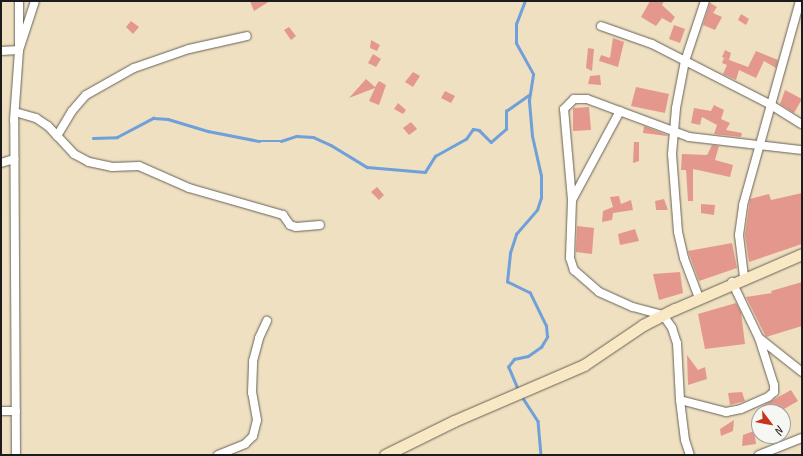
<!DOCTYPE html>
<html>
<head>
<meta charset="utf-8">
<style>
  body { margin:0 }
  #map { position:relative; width:803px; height:456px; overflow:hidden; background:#efe0c2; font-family:Caveat,sans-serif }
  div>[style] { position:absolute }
  .stream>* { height:2.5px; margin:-1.25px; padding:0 1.25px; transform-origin:1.25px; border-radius:1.25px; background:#6fa0d9 }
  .building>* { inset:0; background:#e4988d }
  .roads { filter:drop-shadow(0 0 1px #666156) drop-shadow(0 0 1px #666156) }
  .street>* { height:8px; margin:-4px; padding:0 4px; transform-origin:4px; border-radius:4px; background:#fff }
  .secondary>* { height:11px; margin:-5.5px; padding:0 5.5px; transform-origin:5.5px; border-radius:5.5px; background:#f8e8c3 }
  span { translate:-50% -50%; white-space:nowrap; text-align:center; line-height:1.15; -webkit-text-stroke:4px #f6f6f2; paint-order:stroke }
  .frame { position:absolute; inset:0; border:2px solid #1c1c1c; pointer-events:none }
  .north { position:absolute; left:751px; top:404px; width:40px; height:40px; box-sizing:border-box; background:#f6f6f2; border:1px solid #9f9f9c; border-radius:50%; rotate:122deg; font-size:11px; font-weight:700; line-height:16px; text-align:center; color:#1c1c1c }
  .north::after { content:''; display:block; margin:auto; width:14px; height:18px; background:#c8321e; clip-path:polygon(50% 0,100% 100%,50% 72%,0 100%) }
</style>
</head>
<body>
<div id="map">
  <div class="stream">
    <i style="left:93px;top:138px;width:24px;rotate:-2deg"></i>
    <i style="left:117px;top:137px;width:41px;rotate:-27.8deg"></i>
    <i style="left:153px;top:118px;width:15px;rotate:4deg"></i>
    <i style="left:168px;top:119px;width:42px;rotate:16.7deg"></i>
    <i style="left:208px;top:131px;width:52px;rotate:11.1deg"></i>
    <i style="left:259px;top:141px;width:22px"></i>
    <i style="left:281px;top:141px;width:16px;rotate:-18deg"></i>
    <i style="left:296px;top:136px;width:17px;rotate:3deg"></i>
    <i style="left:313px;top:137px;width:20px;rotate:24deg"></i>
    <i style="left:331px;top:145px;width:42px;rotate:31.4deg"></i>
    <i style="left:367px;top:167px;width:58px;rotate:4.9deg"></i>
    <i style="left:425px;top:172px;width:19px;rotate:-58deg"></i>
    <i style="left:435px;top:156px;width:35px;rotate:-29deg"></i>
    <i style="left:466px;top:139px;width:12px;rotate:-55deg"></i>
    <i style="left:473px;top:129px;width:6px;rotate:9deg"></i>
    <i style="left:479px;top:130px;width:17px;rotate:45deg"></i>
    <i style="left:491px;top:142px;width:20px;rotate:-41deg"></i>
    <i style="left:506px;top:129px;width:18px;rotate:-90deg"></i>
    <i style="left:506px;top:111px;width:29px;rotate:-35deg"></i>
    <i style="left:518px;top:390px;width:25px;rotate:-113deg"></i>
    <i style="left:508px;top:367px;width:10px;rotate:-53deg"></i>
    <i style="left:514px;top:359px;width:14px;rotate:-12deg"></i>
    <i style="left:528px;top:356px;width:16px;rotate:-35deg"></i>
    <i style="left:541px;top:347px;width:12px;rotate:-59deg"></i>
    <i style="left:547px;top:337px;width:11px;rotate:-95deg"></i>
    <i style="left:546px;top:326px;width:37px;rotate:-116deg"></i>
    <i style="left:530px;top:293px;width:25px;rotate:-154deg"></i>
    <i style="left:507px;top:282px;width:29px;rotate:-84deg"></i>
    <i style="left:510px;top:253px;width:20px;rotate:-72deg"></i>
    <i style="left:516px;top:234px;width:32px;rotate:-49deg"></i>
    <i style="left:537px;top:210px;width:13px;rotate:-72deg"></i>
    <i style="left:541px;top:198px;width:22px;rotate:-90deg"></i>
    <i style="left:541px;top:176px;width:41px;rotate:-102.7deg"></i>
    <i style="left:532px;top:136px;width:36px;rotate:-95deg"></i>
    <i style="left:529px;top:100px;width:26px;rotate:-81deg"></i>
    <i style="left:533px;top:74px;width:35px;rotate:-119deg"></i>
    <i style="left:516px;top:43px;width:19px;rotate:-90deg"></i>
    <i style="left:516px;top:24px;width:25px;rotate:-69deg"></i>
    <i style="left:521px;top:395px;width:31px;rotate:57deg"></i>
    <i style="left:538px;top:421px;width:34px;rotate:85deg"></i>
  </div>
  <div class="building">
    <i style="clip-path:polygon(250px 1px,270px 1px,254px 11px)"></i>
    <i style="clip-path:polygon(650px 1px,664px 1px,662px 5px,675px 17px,671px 23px,662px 18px,656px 26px,641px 17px)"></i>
    <i style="clip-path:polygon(710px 3px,717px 7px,713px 13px,722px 17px,715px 30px,703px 25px)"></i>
    <i style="clip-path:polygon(741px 14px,749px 19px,746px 25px,738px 20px)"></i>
    <i style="clip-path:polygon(131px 21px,139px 27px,133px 34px,126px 27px)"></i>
    <i style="clip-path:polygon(674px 25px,685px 29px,680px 43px,669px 39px)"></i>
    <i style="clip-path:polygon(289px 27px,296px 36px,291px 40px,284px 30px)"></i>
    <i style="clip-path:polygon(613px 38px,624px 42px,618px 67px,599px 61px,601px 55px,610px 58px)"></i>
    <i style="clip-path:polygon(371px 40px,380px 45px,377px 51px,370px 48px)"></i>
    <i style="clip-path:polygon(588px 48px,594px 49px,592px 71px,586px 68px)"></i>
    <i style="clip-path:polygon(725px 50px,731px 53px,729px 60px,722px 57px)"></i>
    <i style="clip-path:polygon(756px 51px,778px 60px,776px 68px,764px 61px,756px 78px,739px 70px,736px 80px,723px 74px,727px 65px,722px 63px,724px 58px,748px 67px)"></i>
    <i style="clip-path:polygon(373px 54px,381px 59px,376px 67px,368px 63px)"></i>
    <i style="clip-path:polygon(413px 72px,420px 76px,413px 87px,405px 82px)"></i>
    <i style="clip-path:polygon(600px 75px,601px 85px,588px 84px,590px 76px)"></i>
    <i style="clip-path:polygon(366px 79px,375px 87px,379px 81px,386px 85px,379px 105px,369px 101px,375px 88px,349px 98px)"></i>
    <i style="clip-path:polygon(636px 87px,669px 94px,665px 113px,631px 106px)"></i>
    <i style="clip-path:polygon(785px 90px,802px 99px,794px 113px,780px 104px)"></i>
    <i style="clip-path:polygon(445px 91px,455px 96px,451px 103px,441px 98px)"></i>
    <i style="clip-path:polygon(398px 103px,406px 110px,403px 114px,394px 109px)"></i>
    <i style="clip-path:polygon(714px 105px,724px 110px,721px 119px,730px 123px,726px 130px,742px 133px,741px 137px,714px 134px,717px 125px,702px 117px,700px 125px,691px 123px,694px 108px,711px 111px)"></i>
    <i style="clip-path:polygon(589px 107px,591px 130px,573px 131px,573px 108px)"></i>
    <i style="clip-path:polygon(411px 122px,417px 129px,409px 135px,403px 128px)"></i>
    <i style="clip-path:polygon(644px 126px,667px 135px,667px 136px,643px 133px)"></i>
    <i style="clip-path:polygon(634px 142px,639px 142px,639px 161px,633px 163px)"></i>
    <i style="clip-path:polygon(712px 145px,719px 146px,715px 160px,733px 165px,730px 177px,693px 169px,693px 201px,688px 201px,686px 170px,681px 170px,682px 154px,707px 155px)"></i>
    <i style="clip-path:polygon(377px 187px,384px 195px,379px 200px,371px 192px)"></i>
    <i style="clip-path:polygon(802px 193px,802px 244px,749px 262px,745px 235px,750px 199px,769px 194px,771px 200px)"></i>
    <i style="clip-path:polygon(619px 196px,621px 204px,631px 200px,633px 210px,613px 213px,612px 220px,602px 222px,603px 211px,613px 207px,610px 197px)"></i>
    <i style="clip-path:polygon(664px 199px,668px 210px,656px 210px,655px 201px)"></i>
    <i style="clip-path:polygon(701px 204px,715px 205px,714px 215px,701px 213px)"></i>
    <i style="clip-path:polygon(577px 226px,594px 228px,592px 254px,576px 252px)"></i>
    <i style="clip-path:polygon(635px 229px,639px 241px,620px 245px,618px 234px)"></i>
    <i style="clip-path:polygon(732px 243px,737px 268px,699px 281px,688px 251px)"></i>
    <i style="clip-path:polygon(680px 272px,683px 293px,659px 300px,653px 274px)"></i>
    <i style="clip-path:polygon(802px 282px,802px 326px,766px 337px,746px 297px,772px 293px,771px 291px)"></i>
    <i style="clip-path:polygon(736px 303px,741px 312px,745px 344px,705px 349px,698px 314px)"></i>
    <i style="clip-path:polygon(687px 355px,698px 370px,705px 367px,707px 379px,688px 385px)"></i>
    <i style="clip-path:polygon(791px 390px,798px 401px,784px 409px,765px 412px,762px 406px)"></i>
    <i style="clip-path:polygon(742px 392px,745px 401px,730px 405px,728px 393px)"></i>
    <i style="clip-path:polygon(734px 420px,733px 431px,721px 436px,720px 429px)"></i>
    <i style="clip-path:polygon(754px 431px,756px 444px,742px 446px,743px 435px)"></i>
  </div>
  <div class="roads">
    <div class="street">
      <i style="left:601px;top:26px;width:54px;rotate:19.4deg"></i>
      <i style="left:652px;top:44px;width:134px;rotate:27.1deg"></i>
      <i style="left:771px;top:105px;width:36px;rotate:32deg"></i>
      <i style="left:1px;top:51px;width:18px;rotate:-3deg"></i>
      <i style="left:19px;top:50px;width:49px;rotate:-90deg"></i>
      <i style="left:620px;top:111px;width:101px;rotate:118.3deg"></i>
      <i style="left:572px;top:200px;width:58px;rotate:92deg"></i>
      <i style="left:570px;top:258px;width:13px;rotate:72deg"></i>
      <i style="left:574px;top:270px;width:33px;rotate:41deg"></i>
      <i style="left:599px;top:292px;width:37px;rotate:24deg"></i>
      <i style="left:633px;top:307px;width:31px;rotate:15deg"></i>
      <i style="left:663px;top:315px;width:16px;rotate:55deg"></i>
      <i style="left:672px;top:328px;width:16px;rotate:72deg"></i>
      <i style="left:677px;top:343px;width:57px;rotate:87deg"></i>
      <i style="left:680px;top:400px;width:40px;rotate:82.9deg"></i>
      <i style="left:685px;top:440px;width:16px;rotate:72deg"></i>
      <i style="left:15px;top:112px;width:22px;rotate:16deg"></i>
      <i style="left:36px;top:118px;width:14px;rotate:34deg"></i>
      <i style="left:48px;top:126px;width:38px;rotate:47deg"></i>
      <i style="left:74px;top:154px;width:17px;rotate:28deg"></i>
      <i style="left:89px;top:162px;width:24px;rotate:12deg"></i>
      <i style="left:112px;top:167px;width:27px;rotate:-2deg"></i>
      <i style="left:139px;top:166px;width:55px;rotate:23.7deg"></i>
      <i style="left:189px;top:188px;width:98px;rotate:16deg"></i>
      <i style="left:283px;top:215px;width:12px;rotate:55deg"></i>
      <i style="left:290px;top:225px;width:6px;rotate:18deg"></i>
      <i style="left:296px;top:227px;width:24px;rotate:-5deg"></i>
      <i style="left:57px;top:136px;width:29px;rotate:-59deg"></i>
      <i style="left:72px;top:111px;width:21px;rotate:-49deg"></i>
      <i style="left:86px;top:95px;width:55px;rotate:-29.4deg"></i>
      <i style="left:134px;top:68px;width:58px;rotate:-19.1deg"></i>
      <i style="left:189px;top:49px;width:59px;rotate:-12.6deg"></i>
      <i style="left:1px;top:163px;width:14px;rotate:-17deg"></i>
      <i style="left:572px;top:200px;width:91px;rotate:-95deg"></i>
      <i style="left:564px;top:109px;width:14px;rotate:-45deg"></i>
      <i style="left:574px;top:99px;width:13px"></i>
      <i style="left:587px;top:99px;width:109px;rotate:20.4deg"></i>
      <i style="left:689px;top:137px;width:114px;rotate:6.6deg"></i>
      <i style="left:744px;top:277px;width:42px;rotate:-96.8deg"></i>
      <i style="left:739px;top:235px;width:30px;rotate:-82deg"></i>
      <i style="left:743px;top:205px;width:212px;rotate:-74.4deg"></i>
      <i style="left:732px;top:282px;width:62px;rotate:64.3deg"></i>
      <i style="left:759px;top:338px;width:55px;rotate:38.3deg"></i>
      <i style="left:699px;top:298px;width:43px;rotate:-110.6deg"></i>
      <i style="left:684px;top:258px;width:27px;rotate:-103deg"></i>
      <i style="left:678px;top:232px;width:78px;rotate:-94.4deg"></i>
      <i style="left:672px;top:154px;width:46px;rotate:-85deg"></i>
      <i style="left:676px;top:108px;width:48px;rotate:-79.2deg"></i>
      <i style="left:685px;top:61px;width:63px;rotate:-71.6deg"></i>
      <i style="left:680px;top:400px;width:48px;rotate:14.6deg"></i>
      <i style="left:726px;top:412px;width:15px;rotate:-11deg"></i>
      <i style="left:741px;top:409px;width:30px;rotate:-24deg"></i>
      <i style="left:768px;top:397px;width:8px;rotate:-40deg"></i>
      <i style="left:774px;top:392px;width:7px;rotate:-90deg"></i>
      <i style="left:774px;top:385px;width:49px;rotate:-107.7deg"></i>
      <i style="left:1px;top:411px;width:15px"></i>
      <i style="left:16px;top:455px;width:335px;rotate:-90.3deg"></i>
      <i style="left:14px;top:120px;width:70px;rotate:-85.9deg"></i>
      <i style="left:19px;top:50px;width:52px;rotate:-71.9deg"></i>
      <i style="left:218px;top:455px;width:29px;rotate:-22deg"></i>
      <i style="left:245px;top:444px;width:11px;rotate:-45deg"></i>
      <i style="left:253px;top:436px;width:16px;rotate:-76deg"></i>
      <i style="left:257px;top:420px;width:27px;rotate:-100deg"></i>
      <i style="left:252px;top:393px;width:32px;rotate:-88deg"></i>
      <i style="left:253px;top:361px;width:24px;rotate:-75deg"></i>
      <i style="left:259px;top:338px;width:19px;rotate:-65deg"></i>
      <i style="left:759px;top:455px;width:46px;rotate:-21.6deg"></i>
    </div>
    <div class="secondary">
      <i style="left:385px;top:455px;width:77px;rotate:-26.2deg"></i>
      <i style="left:454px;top:421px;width:142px;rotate:-23.3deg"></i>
      <i style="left:584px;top:365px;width:71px;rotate:-34.1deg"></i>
      <i style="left:643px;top:325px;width:36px;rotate:-27deg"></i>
      <i style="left:675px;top:309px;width:138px;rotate:-23.4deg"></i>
    </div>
  </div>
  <div class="frame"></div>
  <div class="north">N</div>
</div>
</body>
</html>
